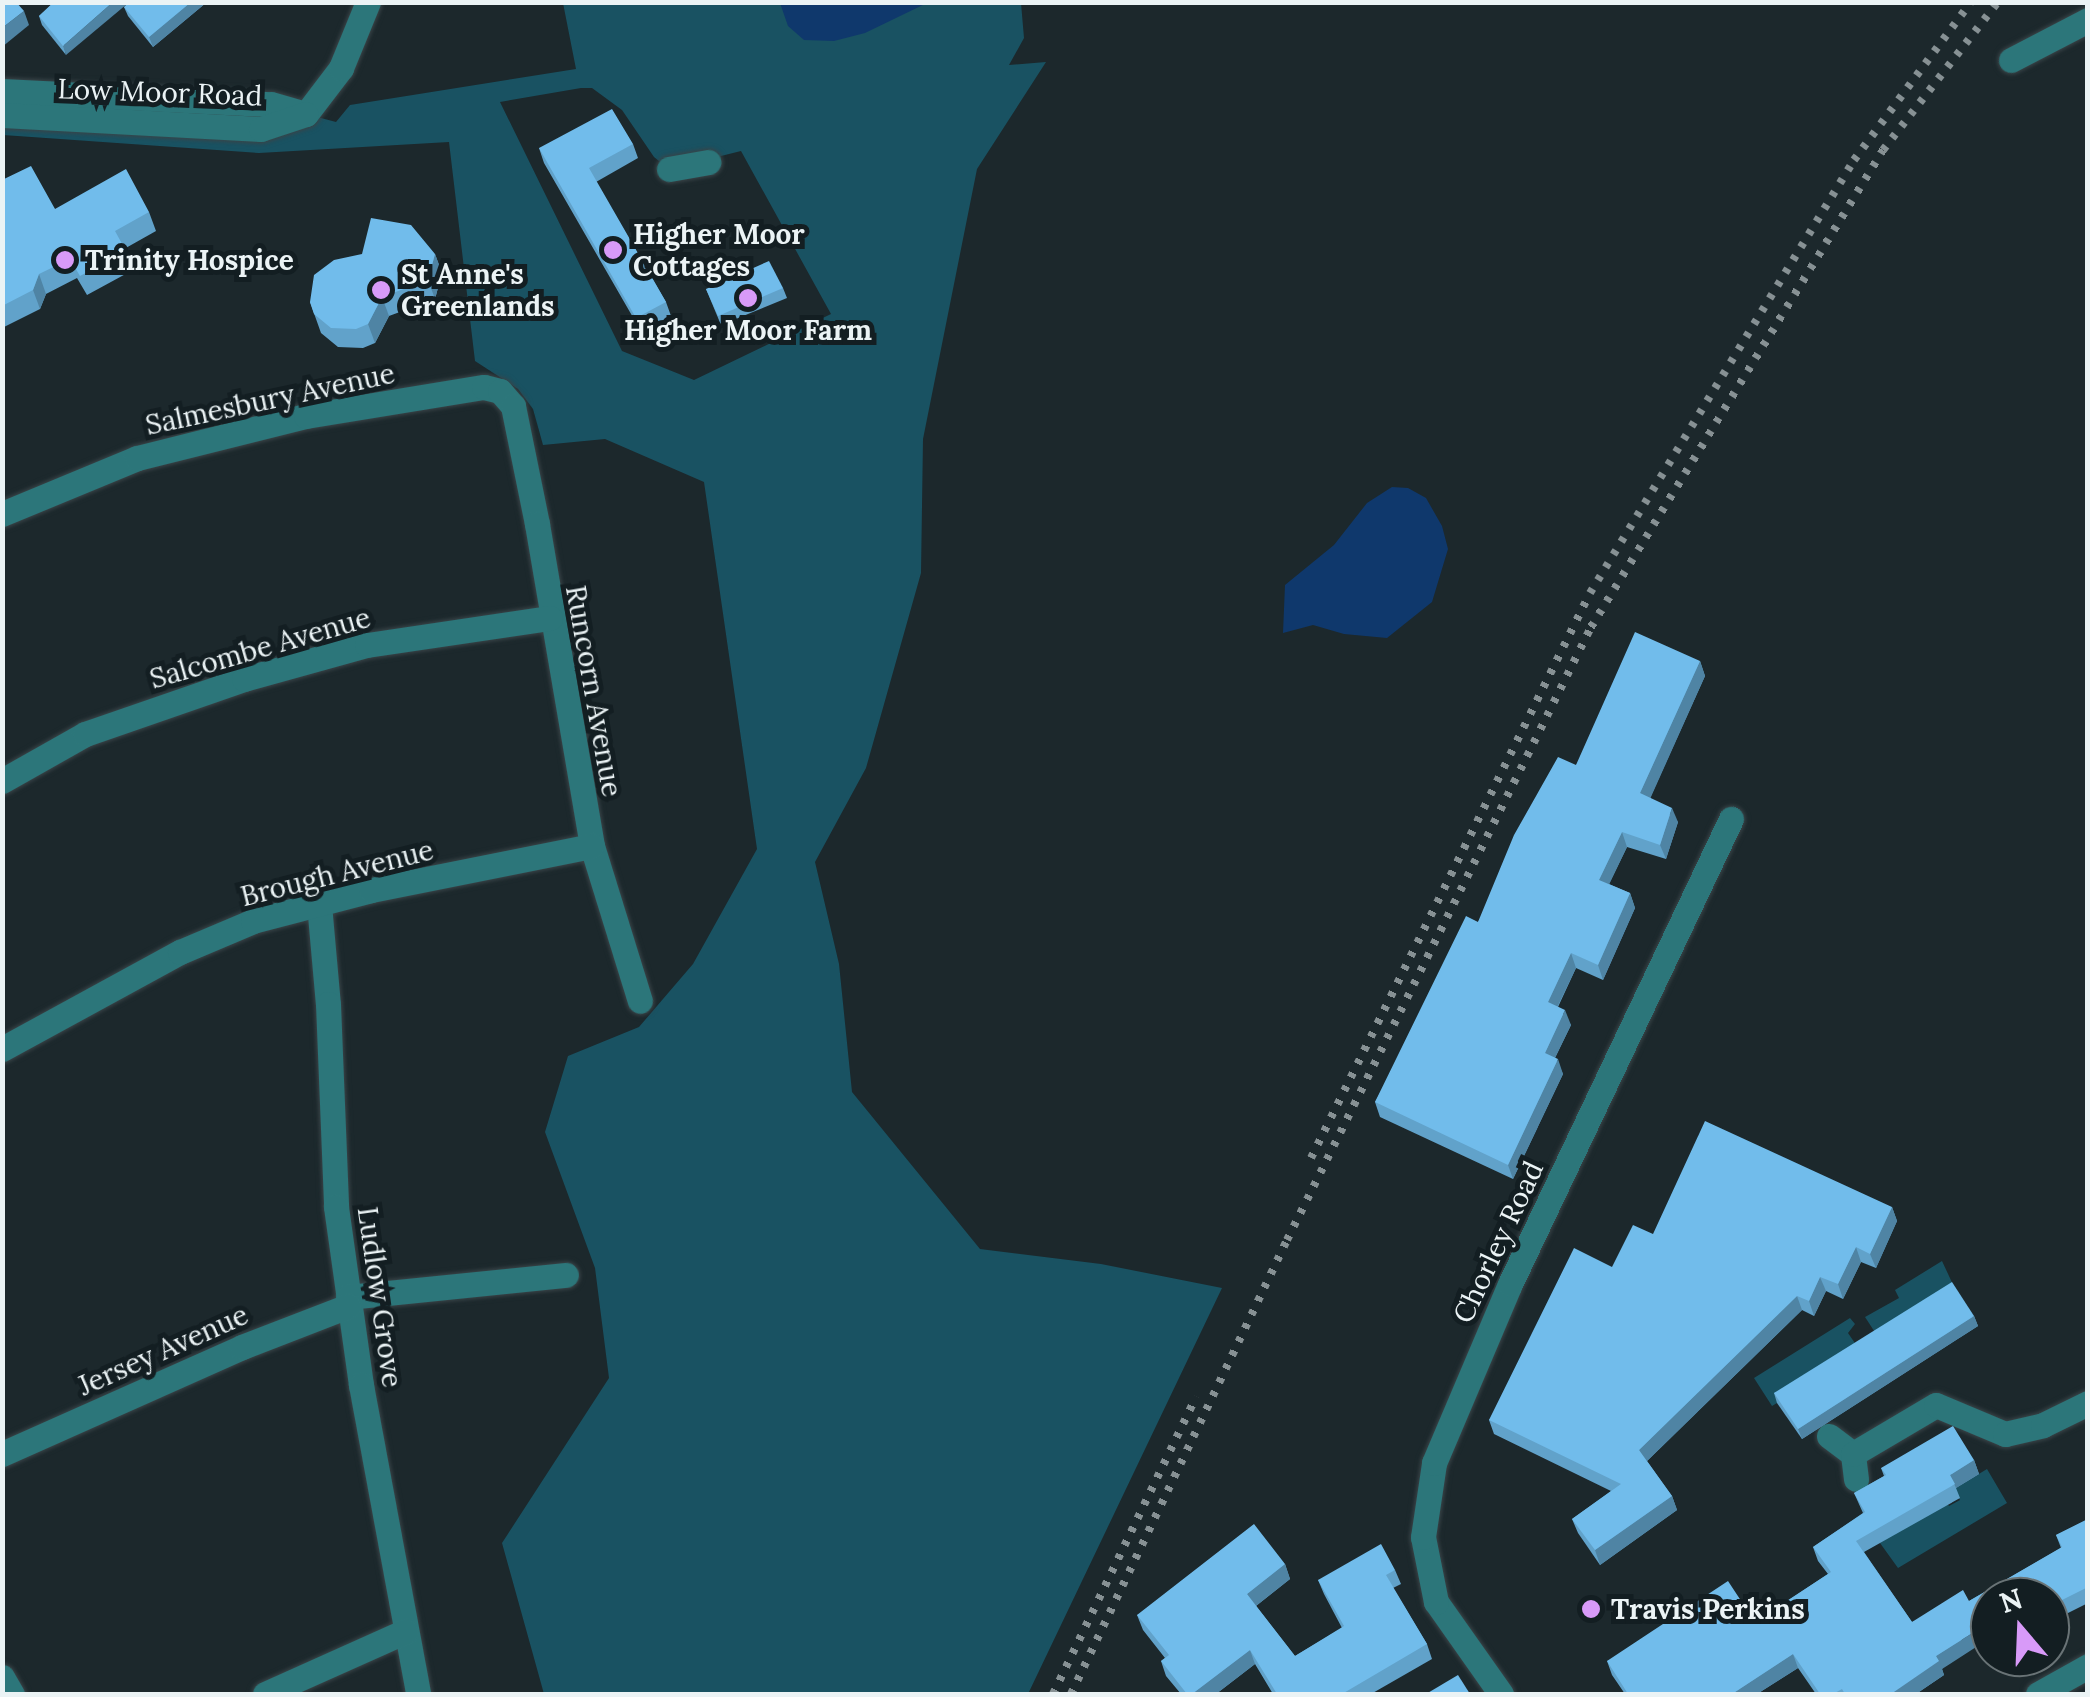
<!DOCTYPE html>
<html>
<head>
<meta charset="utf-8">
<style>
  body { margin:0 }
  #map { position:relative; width:2090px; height:1697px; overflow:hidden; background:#1c282c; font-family:Lora,serif }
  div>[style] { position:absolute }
  .green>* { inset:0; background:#195262 }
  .water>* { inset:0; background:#0f386c }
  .roads { filter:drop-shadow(0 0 2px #394448) drop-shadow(0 0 2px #394448) }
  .minor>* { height:25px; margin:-12.5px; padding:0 12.5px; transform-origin:12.5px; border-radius:12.5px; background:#2c767a }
  .rail>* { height:8px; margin-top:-4px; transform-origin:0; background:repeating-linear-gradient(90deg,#879194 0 5px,transparent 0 15px) }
  .wall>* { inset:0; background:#61a2ca }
  .shaded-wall>* { inset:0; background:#4f84a4 }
  .building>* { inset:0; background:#71bceb }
  .dots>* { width:28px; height:28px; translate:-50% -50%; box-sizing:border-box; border:5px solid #131e22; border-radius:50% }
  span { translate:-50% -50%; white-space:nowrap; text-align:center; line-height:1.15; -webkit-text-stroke:10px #131e22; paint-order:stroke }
  .street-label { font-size:28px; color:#ebf3f5 }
  .poi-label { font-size:28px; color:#ebf3f5; font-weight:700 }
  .left { translate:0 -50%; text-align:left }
  .frame { position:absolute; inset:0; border:5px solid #ebf3f5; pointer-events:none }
  .north { position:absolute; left:1970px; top:1577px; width:100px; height:100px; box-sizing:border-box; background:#131e22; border:2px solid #697376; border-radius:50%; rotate:341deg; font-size:28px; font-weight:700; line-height:40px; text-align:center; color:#ebf3f5 }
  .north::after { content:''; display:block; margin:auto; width:35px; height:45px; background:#d89af8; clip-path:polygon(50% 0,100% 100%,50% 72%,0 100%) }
</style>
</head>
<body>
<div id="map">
  <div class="green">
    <i style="clip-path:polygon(evenodd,563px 3px,1021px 3px,1024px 38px,1009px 65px,1046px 62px,977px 169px,923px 439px,921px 573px,866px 768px,815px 862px,839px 964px,852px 1092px,980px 1249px,1101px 1264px,1222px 1288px,1028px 1694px,544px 1694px,502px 1543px,609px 1378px,595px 1268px,545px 1132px,568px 1056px,639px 1027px,693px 964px,757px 849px,704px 482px,605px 439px,543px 445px,533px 409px,518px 389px,475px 361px,449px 142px,259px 153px,3px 135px,3px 115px,261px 129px,306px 114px,336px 122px,350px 105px,576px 69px,563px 3px,581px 88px,592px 88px,622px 110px,654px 157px,669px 169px,741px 151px,831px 314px,694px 380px,622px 351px,500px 102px,581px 88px)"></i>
    <i style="clip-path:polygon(1942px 1261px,1956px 1291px,1880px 1340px,1865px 1317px,1899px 1298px,1895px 1290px)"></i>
    <i style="clip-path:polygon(1850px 1318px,1855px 1324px,1848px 1333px,1861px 1352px,1772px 1406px,1754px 1378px)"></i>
    <i style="clip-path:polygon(1987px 1469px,2007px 1503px,1898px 1568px,1880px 1543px,1942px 1496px,1949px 1506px,1960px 1500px,1954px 1489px)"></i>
  </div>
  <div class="water">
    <i style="clip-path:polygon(780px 3px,780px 2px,927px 3px,865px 33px,834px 41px,804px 40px,788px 26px)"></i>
    <i style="clip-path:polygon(1392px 487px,1408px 488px,1426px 498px,1442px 526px,1448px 549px,1432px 602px,1387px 638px,1344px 634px,1313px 625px,1283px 633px,1285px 585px,1334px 545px,1367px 503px)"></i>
  </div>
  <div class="roads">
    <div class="minor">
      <i style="left:2011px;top:60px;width:87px;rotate:-27.5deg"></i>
      <i style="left:2px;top:91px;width:269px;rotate:2.8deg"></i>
      <i style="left:271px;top:104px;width:36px;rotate:16deg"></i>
      <i style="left:306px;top:114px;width:58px;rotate:-52.7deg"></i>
      <i style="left:341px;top:68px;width:71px;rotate:-67.8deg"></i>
      <i style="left:2px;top:115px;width:259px;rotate:3.1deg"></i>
      <i style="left:261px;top:129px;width:47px;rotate:-18.4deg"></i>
      <i style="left:669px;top:169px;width:40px;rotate:-10deg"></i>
      <i style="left:2px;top:514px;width:146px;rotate:-22.5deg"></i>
      <i style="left:137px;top:458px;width:174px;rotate:-14deg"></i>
      <i style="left:306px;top:416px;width:180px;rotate:-9.3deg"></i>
      <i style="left:484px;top:387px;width:16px;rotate:14deg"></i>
      <i style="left:500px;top:391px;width:20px;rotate:49deg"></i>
      <i style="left:513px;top:406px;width:120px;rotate:78.5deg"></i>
      <i style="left:537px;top:524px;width:327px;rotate:80.3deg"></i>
      <i style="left:592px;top:846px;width:162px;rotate:72.8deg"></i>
      <i style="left:2px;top:781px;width:95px;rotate:-29.5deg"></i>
      <i style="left:85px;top:734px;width:168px;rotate:-19.1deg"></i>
      <i style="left:244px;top:679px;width:128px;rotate:-15.5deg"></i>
      <i style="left:367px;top:645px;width:185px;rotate:-8.4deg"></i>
      <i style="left:319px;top:904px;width:100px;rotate:84.9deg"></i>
      <i style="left:328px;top:1004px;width:203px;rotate:87.7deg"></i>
      <i style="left:336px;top:1207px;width:180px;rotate:82deg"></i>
      <i style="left:361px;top:1385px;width:314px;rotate:79.5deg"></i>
      <i style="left:2px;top:1049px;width:203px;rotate:-28.6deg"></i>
      <i style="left:180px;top:952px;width:79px;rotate:-23deg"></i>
      <i style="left:253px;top:921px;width:122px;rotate:-14.7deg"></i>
      <i style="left:371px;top:890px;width:225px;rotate:-11.3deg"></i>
      <i style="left:348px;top:1297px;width:219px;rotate:-5.8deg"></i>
      <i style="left:1829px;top:1436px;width:30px;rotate:37deg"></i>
      <i style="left:2px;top:1454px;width:263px;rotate:-24deg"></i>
      <i style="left:242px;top:1347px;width:114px;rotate:-21.1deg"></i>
      <i style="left:1856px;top:1479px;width:25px;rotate:-97deg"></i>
      <i style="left:1853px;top:1454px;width:96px;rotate:-30.6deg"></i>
      <i style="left:1936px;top:1405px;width:75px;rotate:22.8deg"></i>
      <i style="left:2005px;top:1434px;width:39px;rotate:-13deg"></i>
      <i style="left:2043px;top:1425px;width:50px;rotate:-26.1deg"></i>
      <i style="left:2px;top:1677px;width:20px;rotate:60deg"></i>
      <i style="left:265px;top:1694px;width:154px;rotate:-24.1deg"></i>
      <i style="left:1501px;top:1694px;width:113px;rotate:-125.2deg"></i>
      <i style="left:1436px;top:1602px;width:66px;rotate:-101.3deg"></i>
      <i style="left:1423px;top:1537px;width:75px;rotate:-81.5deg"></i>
      <i style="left:1434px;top:1463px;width:194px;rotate:-67deg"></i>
      <i style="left:1510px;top:1284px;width:515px;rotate:-64.58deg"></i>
      <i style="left:2038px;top:1694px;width:57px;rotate:-29.2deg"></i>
    </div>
  </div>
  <div class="rail">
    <i style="left:1311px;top:1158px;width:630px;rotate:-63.72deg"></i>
    <i style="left:1590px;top:593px;width:507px;rotate:-58.63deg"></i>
    <i style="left:1854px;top:160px;width:197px;rotate:-53.5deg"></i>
    <i style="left:1053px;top:1694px;width:330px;rotate:-64.3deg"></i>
    <i style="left:1071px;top:1694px;width:503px;rotate:-64.56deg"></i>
    <i style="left:1287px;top:1240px;width:684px;rotate:-63.62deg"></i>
    <i style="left:1591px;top:627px;width:559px;rotate:-58.53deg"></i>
    <i style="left:1883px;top:150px;width:187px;rotate:-52.2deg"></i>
  </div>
  <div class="wall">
    <i style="clip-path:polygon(54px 2px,66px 55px,42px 25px,39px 16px)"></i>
    <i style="clip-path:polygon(207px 2px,153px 47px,128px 16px,124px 7px)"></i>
    <i style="clip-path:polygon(633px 144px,638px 158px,596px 182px,666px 302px,671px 316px,642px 333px,544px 163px,539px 148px)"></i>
    <i style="clip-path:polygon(2px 180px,55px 209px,149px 212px,156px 231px,124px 249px,133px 270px,87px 295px,77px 278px,46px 294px,40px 309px,2px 328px)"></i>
    <i style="clip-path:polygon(435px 254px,442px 273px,435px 299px,389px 316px,375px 343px,363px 348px,338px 347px,321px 333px,310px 302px)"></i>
    <i style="clip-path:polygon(783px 288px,787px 298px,721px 325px,706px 289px)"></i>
    <i style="clip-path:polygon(1700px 661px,1705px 676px,1650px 798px,1678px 822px,1666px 859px,1627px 847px,1609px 884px,1630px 893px,1635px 908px,1603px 980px,1576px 968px,1558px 1007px,1571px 1025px,1555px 1058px,1563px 1074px,1513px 1179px,1380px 1117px,1375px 1102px,1478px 922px,1576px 765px)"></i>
    <i style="clip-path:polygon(1892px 1207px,1897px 1221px,1876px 1268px,1861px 1262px,1843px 1299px,1826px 1291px,1814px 1316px,1802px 1310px,1647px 1461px,1672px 1496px,1677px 1510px,1600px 1565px,1578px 1533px,1572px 1519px,1611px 1491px,1494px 1434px,1489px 1420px,1612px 1267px)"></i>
    <i style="clip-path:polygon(1974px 1316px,1978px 1326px,1802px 1439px,1777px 1403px,1774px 1393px)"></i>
    <i style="clip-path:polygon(1974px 1460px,1979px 1474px,1956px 1488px,1960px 1498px,1864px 1552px,1912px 1622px,1969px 1601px,2061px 1548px,2056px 1535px,2088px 1519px,2088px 1603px,2058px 1618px,2060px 1624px,2050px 1629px,2050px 1597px,1990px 1597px,1942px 1669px,1944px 1675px,1916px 1694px,1816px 1694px,1798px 1668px,1757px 1694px,1625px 1694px,1612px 1675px,1607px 1661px,1755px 1622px,1828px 1574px,1818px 1561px,1813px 1547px,1863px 1513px,1854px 1493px,1884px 1476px,1881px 1468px)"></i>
    <i style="clip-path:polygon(1285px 1564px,1290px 1579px,1256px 1606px,1295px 1656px,1342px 1628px,1324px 1594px,1318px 1580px,1395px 1570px,1401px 1584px,1393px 1588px,1427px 1644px,1432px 1659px,1371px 1694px,1273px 1694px,1255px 1664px,1216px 1694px,1181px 1694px,1166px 1676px,1161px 1661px,1165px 1658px,1143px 1630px,1137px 1615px)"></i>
  </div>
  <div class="shaded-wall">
    <i style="clip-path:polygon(113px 2px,126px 2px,127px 4px,66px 55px,63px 46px)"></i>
    <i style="clip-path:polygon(191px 2px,207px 2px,153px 47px,149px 37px)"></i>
    <i style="clip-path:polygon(24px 11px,29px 25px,2px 47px,2px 28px)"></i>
    <i style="clip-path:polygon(435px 254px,442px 273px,435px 299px,428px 280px)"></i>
    <i style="clip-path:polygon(39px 274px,46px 294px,40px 309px,33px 290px)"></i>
    <i style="clip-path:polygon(382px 297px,389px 316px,375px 343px,368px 324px)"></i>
    <i style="clip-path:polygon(1700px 661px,1705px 676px,1646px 808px,1640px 793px)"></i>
    <i style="clip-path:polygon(1672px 808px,1678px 822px,1666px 859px,1660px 845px)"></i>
    <i style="clip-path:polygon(1622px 832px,1627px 847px,1604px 895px,1599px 880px)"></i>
    <i style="clip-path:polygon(1630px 893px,1635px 908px,1603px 980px,1598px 965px)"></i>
    <i style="clip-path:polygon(1571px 953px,1576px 968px,1553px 1016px,1548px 1002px)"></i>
    <i style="clip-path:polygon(1565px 1010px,1571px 1025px,1550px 1068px,1545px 1053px)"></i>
    <i style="clip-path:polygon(1558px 1059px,1563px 1074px,1513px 1179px,1508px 1165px)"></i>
    <i style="clip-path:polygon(1892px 1207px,1897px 1221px,1876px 1268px,1870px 1254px)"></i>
    <i style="clip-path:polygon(1856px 1247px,1861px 1262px,1843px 1299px,1838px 1284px)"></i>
    <i style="clip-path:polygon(1820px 1277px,1826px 1291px,1814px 1316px,1809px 1301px)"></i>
    <i style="clip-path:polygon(1797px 1296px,1802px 1310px,1644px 1464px,1639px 1450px)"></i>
    <i style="clip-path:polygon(1974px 1316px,1978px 1326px,1802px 1439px,1798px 1429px)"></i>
    <i style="clip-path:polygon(1974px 1460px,1979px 1474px,1956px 1488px,1950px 1475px)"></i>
    <i style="clip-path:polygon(1672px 1496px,1677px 1510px,1600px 1565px,1595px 1550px)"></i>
    <i style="clip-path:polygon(1285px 1564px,1290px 1579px,1252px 1609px,1247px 1594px)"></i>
    <i style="clip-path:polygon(1990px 1622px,1990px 1638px,1942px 1669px,1944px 1675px,1916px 1694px,1891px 1694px,1936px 1656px)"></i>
    <i style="clip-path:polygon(1250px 1650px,1255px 1664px,1216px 1694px,1192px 1694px)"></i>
    <i style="clip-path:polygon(1793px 1654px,1798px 1668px,1757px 1694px,1732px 1694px)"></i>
  </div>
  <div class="building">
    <i style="clip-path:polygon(2px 2px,16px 2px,24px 11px,2px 28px)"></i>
    <i style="clip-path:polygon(54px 2px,113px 2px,63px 46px,39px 16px)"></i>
    <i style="clip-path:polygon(129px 2px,191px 2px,149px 37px,124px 7px)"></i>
    <i style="clip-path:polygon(612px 109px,633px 144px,589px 168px,666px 302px,636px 318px,539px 148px)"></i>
    <i style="clip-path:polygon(31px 166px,55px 209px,126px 169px,149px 212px,115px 231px,126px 251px,80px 276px,70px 259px,39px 274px,33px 290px,2px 306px,2px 180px)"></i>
    <i style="clip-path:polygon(371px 218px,411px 225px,435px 254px,428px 280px,382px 297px,368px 324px,356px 329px,331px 328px,314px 314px,310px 302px,314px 275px,334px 260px,362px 254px)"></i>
    <i style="clip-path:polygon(769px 261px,783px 288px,718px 316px,706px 289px)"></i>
    <i style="clip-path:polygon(1635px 632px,1700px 661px,1640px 793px,1672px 808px,1660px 845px,1622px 832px,1599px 880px,1630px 893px,1598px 965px,1571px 953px,1548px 1002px,1565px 1010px,1545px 1053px,1558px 1059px,1508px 1165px,1375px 1102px,1466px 916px,1478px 922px,1514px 835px,1558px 757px,1576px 765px)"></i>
    <i style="clip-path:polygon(1705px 1121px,1892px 1207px,1870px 1254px,1856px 1247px,1838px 1284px,1820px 1277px,1809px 1301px,1797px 1296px,1639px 1450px,1672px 1496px,1595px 1550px,1572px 1519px,1621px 1484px,1489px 1420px,1574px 1248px,1612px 1267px,1633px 1225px,1653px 1234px)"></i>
    <i style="clip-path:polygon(1952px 1282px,1974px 1316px,1798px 1429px,1774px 1393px)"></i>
    <i style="clip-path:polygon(1953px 1426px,1974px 1460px,1950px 1475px,1955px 1484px,1856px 1541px,1912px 1622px,1963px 1590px,1969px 1601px,2062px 1547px,2056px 1535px,2088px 1519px,2088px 1587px,2052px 1605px,2055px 1610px,2050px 1613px,2050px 1597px,1990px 1597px,1990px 1622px,1936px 1656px,1939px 1661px,1891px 1694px,1845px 1694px,1842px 1689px,1833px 1694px,1820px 1694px,1793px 1654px,1732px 1694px,1628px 1694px,1607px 1661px,1728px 1581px,1755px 1622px,1831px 1572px,1813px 1547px,1865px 1512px,1854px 1493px,1886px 1475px,1881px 1468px)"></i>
    <i style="clip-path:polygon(1254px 1524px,1285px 1564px,1247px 1594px,1295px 1656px,1344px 1626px,1318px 1580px,1381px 1544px,1395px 1570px,1386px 1575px,1427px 1644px,1342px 1694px,1277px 1694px,1250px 1650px,1192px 1694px,1187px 1694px,1161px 1661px,1169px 1655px,1137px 1615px)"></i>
    <i style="clip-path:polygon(1458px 1675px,1470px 1694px,1426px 1694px)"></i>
  </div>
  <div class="dots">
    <i style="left:613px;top:250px;background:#d89af8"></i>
    <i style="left:65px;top:260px;background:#d89af8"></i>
    <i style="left:381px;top:290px;background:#d89af8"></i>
    <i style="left:748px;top:298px;background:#d89af8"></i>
    <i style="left:1591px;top:1609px;background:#d89af8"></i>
  </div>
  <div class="street-label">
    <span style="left:160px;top:92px;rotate:2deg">Low Moor Road</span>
    <span style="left:270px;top:399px;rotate:-12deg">Salmesbury Avenue</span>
    <span style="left:260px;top:648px;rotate:-16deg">Salcombe Avenue</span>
    <span style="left:594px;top:691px;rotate:80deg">Runcorn Avenue</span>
    <span style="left:337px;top:873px;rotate:-14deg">Brough Avenue</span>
    <span style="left:1498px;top:1242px;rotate:-65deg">Chorley Road</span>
    <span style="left:380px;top:1297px;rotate:82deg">Ludlow Grove</span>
    <span style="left:163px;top:1350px;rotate:-24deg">Jersey Avenue</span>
  </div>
  <div class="poi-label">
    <span class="left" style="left:633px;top:250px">Higher Moor<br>Cottages</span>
    <span class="left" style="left:85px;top:260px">Trinity Hospice</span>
    <span class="left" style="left:401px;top:290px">St Anne's<br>Greenlands</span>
    <span style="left:748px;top:330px">Higher Moor Farm</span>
    <span class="left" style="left:1611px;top:1609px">Travis Perkins</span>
  </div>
  <div class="frame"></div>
  <div class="north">N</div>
</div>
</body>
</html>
